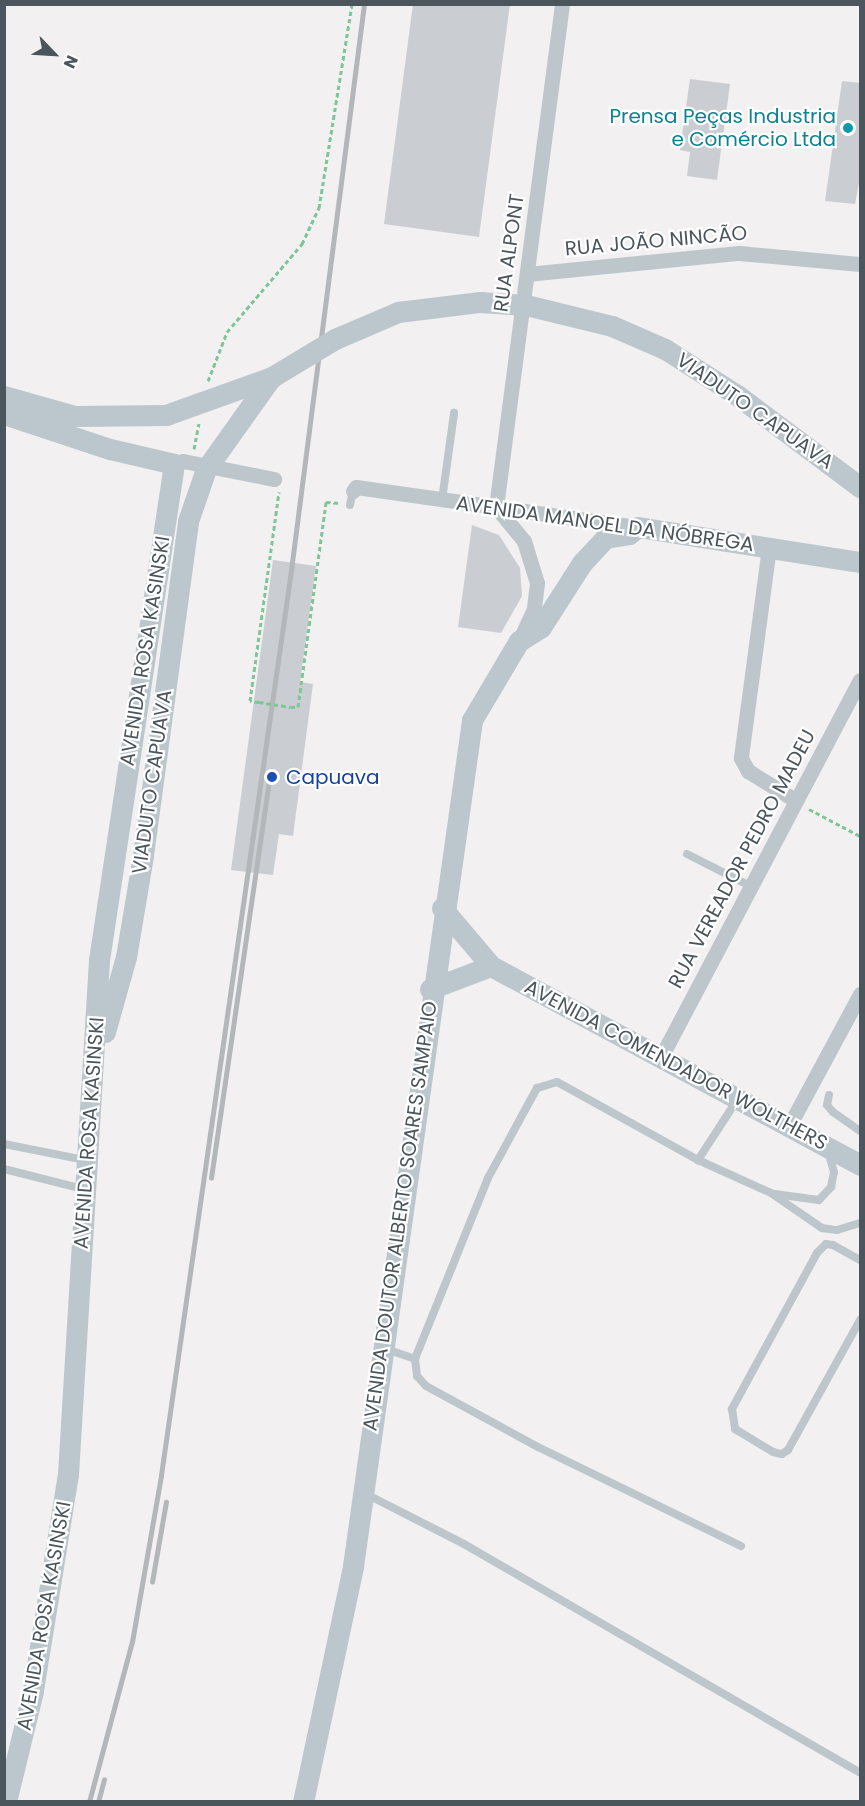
<!DOCTYPE html>
<html>
<head>
<meta charset="utf-8">
<style>
  body { margin:0 }
  #map { position:relative; width:865px; height:1806px; overflow:hidden; background:#f2f0f1; font-family:Poppins,sans-serif }
  div>[style] { position:absolute }
  .building>* { inset:0; background:#caced2 }
  .path>* { height:3px; margin-top:-1.5px; transform-origin:0; background:repeating-linear-gradient(90deg,#7ec696 0 4.5px,transparent 0 7.5px) }
  .lane>* { height:8px; margin:-4px; padding:0 4px; transform-origin:4px; border-radius:4px; background:#bdc7cb }
  .street>* { height:15px; margin:-7.5px; padding:0 7.5px; transform-origin:7.5px; border-radius:7.5px; background:#bdc7cb }
  .secondary>* { height:21px; margin:-10.5px; padding:0 10.5px; transform-origin:10.5px; border-radius:10.5px; background:#bbc7cd }
  .rail>* { height:4.5px; margin:-2.25px; padding:0 2.25px; transform-origin:2.25px; border-radius:2.25px; background:#b3b7ba }
  .path-bridge>* { height:3px; margin-top:-1.5px; transform-origin:0; background:repeating-linear-gradient(90deg,#7ec696 0 4.5px,transparent 0 7.5px) }
  .secondary-bridge>* { height:21px; margin:-10.5px; padding:0 10.5px; transform-origin:10.5px; border-radius:10.5px; background:#bbc7cd }
  .dots>* { width:16px; height:16px; translate:-50% -50%; box-sizing:border-box; border:3px solid #fff; border-radius:50% }
  span { translate:-50% -50%; white-space:nowrap; text-align:center; line-height:1.15; -webkit-text-stroke:4.5px #fff; paint-order:stroke }
  .culture-label { font-size:20px; color:#0d838f }
  .right { translate:-100% -50%; text-align:right }
  .street-label { font-size:20px; color:#4a565c }
  .transit-label { font-size:20px; color:#164399 }
  .left { translate:0 -50%; text-align:left }
  .frame { position:absolute; inset:0; border:6px solid #4a565c; pointer-events:none }
  .north { position:absolute; left:24px; top:24px; width:60px; height:60px; -webkit-text-stroke:4px #fff; paint-order:stroke; rotate:115deg; font-size:16px; font-weight:700; line-height:24px; text-align:center; color:#4a565c }
  .north::after { content:''; display:block; margin:auto; width:21px; height:27px; background:#4a565c; clip-path:polygon(50% 0,100% 100%,50% 72%,0 100%) }
</style>
</head>
<body>
<div id="map">
  <div class="building">
    <i style="clip-path:polygon(413px 4px,510px 4px,479px 237px,384px 224px)"></i>
    <i style="clip-path:polygon(690px 79px,730px 84px,717px 180px,687px 176px,690px 152px,680px 150px)"></i>
    <i style="clip-path:polygon(842px 81px,861px 83px,861px 172px,855px 204px,825px 201px)"></i>
    <i style="clip-path:polygon(472px 525px,499px 535px,520px 568px,522px 596px,501px 633px,458px 627px)"></i>
    <i style="clip-path:polygon(273px 560px,316px 566px,300px 682px,313px 684px,293px 836px,279px 834px,273px 875px,231px 870px)"></i>
  </div>
  <div class="path">
    <i style="left:208px;top:381px;width:53px;rotate:-68.8deg"></i>
    <i style="left:227px;top:332px;width:116px;rotate:-49.6deg"></i>
    <i style="left:302px;top:244px;width:40px;rotate:-65deg"></i>
    <i style="left:319px;top:208px;width:207px;rotate:-80.8deg"></i>
    <i style="left:194px;top:449px;width:26px;rotate:-79deg"></i>
    <i style="left:259px;top:702px;width:9px;rotate:-174deg"></i>
    <i style="left:250px;top:701px;width:211px;rotate:-82.1deg"></i>
    <i style="left:291px;top:707px;width:7px"></i>
    <i style="left:298px;top:707px;width:207px;rotate:-82.2deg"></i>
    <i style="left:326px;top:502px;width:14px;rotate:4deg"></i>
    <i style="left:809px;top:809px;width:58px;rotate:27.9deg"></i>
  </div>
  <div class="lane">
    <i style="left:442px;top:500px;width:88px;rotate:-82.1deg"></i>
    <i style="left:350px;top:505px;width:14px;rotate:-78deg"></i>
    <i style="left:687px;top:854px;width:71px;rotate:26.9deg"></i>
    <i style="left:829px;top:1095px;width:10px;rotate:101deg"></i>
    <i style="left:827px;top:1105px;width:9px;rotate:49deg"></i>
    <i style="left:833px;top:1112px;width:33px;rotate:35deg"></i>
    <i style="left:737px;top:1100px;width:72px;rotate:123deg"></i>
    <i style="left:698px;top:1160px;width:161px;rotate:-151deg"></i>
    <i style="left:557px;top:1082px;width:21px;rotate:163deg"></i>
    <i style="left:537px;top:1088px;width:102px;rotate:118.6deg"></i>
    <i style="left:488px;top:1178px;width:195px;rotate:112deg"></i>
    <i style="left:415px;top:1359px;width:17px;rotate:83deg"></i>
    <i style="left:417px;top:1376px;width:13px;rotate:48deg"></i>
    <i style="left:426px;top:1386px;width:128px;rotate:28.6deg"></i>
    <i style="left:538px;top:1447px;width:226px;rotate:26deg"></i>
    <i style="left:4px;top:1144px;width:83px;rotate:11.2deg"></i>
    <i style="left:698px;top:1160px;width:80px;rotate:24.3deg"></i>
    <i style="left:771px;top:1193px;width:62px;rotate:34.5deg"></i>
    <i style="left:822px;top:1228px;width:15px;rotate:8deg"></i>
    <i style="left:837px;top:1230px;width:24px;rotate:-17deg"></i>
    <i style="left:4px;top:1169px;width:81px;rotate:14.2deg"></i>
    <i style="left:775px;top:1194px;width:44px;rotate:7.8deg"></i>
    <i style="left:819px;top:1200px;width:18px;rotate:-47deg"></i>
    <i style="left:831px;top:1187px;width:15px;rotate:-79deg"></i>
    <i style="left:834px;top:1172px;width:19px;rotate:-106deg"></i>
    <i style="left:860px;top:1260px;width:31px;rotate:-151deg"></i>
    <i style="left:833px;top:1245px;width:7px;rotate:-172deg"></i>
    <i style="left:826px;top:1244px;width:13px;rotate:135deg"></i>
    <i style="left:817px;top:1253px;width:178px;rotate:118.6deg"></i>
    <i style="left:732px;top:1409px;width:20px;rotate:81deg"></i>
    <i style="left:735px;top:1429px;width:44px;rotate:31.2deg"></i>
    <i style="left:773px;top:1452px;width:9px;rotate:13deg"></i>
    <i style="left:782px;top:1454px;width:7px;rotate:-34deg"></i>
    <i style="left:788px;top:1450px;width:149px;rotate:-61deg"></i>
    <i style="left:386px;top:1349px;width:31px;rotate:19deg"></i>
    <i style="left:364px;top:1493px;width:112px;rotate:27deg"></i>
    <i style="left:464px;top:1544px;width:457px;rotate:30deg"></i>
  </div>
  <div class="street">
    <i style="left:527px;top:274px;width:213px;rotate:-5.7deg"></i>
    <i style="left:739px;top:253px;width:121px;rotate:5.2deg"></i>
    <i style="left:174px;top:464px;width:9px;rotate:-18deg"></i>
    <i style="left:183px;top:461px;width:93px;rotate:11.2deg"></i>
    <i style="left:353px;top:491px;width:5px;rotate:-53deg"></i>
    <i style="left:356px;top:487px;width:285px;rotate:8.1deg"></i>
    <i style="left:496px;top:507px;width:507px;rotate:-82.52deg"></i>
    <i style="left:496px;top:507px;width:44px;rotate:50.5deg"></i>
    <i style="left:524px;top:541px;width:44px;rotate:72.8deg"></i>
    <i style="left:537px;top:583px;width:26px;rotate:97deg"></i>
    <i style="left:534px;top:609px;width:35px;rotate:115deg"></i>
    <i style="left:769px;top:547px;width:213px;rotate:97.6deg"></i>
    <i style="left:741px;top:758px;width:15px;rotate:62deg"></i>
    <i style="left:748px;top:771px;width:55px;rotate:31.7deg"></i>
    <i style="left:661px;top:1057px;width:426px;rotate:-62.2deg"></i>
    <i style="left:789px;top:1126px;width:150px;rotate:-61.7deg"></i>
  </div>
  <div class="secondary">
    <i style="left:737px;top:395px;width:154px;rotate:36.8deg"></i>
    <i style="left:4px;top:414px;width:112px;rotate:18.3deg"></i>
    <i style="left:110px;top:449px;width:66px;rotate:13.2deg"></i>
    <i style="left:174px;top:464px;width:502px;rotate:98.6deg"></i>
    <i style="left:99px;top:960px;width:515px;rotate:93.45deg"></i>
    <i style="left:68px;top:1474px;width:220px;rotate:99.2deg"></i>
    <i style="left:33px;top:1691px;width:114px;rotate:103.7deg"></i>
    <i style="left:442px;top:908px;width:76px;rotate:49.8deg"></i>
    <i style="left:491px;top:966px;width:419px;rotate:28.3deg"></i>
    <i style="left:430px;top:989px;width:65px;rotate:-20.7deg"></i>
    <i style="left:105px;top:1032px;width:78px;rotate:-74.4deg"></i>
    <i style="left:126px;top:957px;width:103px;rotate:-80.5deg"></i>
    <i style="left:303px;top:1802px;width:241px;rotate:-78deg"></i>
    <i style="left:353px;top:1566px;width:854px;rotate:-81.99deg"></i>
    <i style="left:472px;top:720px;width:92px;rotate:-59.3deg"></i>
    <i style="left:519px;top:641px;width:26px;rotate:-32deg"></i>
    <i style="left:541px;top:627px;width:76px;rotate:-57.4deg"></i>
    <i style="left:582px;top:563px;width:34px;rotate:-47deg"></i>
    <i style="left:605px;top:538px;width:24px;rotate:-9deg"></i>
    <i style="left:629px;top:534px;width:11px;rotate:-38deg"></i>
    <i style="left:638px;top:527px;width:225px;rotate:9deg"></i>
  </div>
  <div class="rail">
    <i style="left:211px;top:1178px;width:410px;rotate:-81.7deg"></i>
    <i style="left:152px;top:1582px;width:81px;rotate:-80.1deg"></i>
    <i style="left:89px;top:1802px;width:166px;rotate:-75deg"></i>
    <i style="left:132px;top:1642px;width:169px;rotate:-80.1deg"></i>
    <i style="left:161px;top:1475px;width:906px;rotate:-81.82deg"></i>
    <i style="left:290px;top:578px;width:579px;rotate:-82.65deg"></i>
    <i style="left:98px;top:1802px;width:23px;rotate:-75deg"></i>
  </div>
  <div class="path-bridge">
    <i style="left:259px;top:702px;width:32px;rotate:9deg"></i>
  </div>
  <div class="secondary-bridge">
    <i style="left:4px;top:396px;width:74px;rotate:15.7deg"></i>
    <i style="left:75px;top:416px;width:91px;rotate:-0.6deg"></i>
    <i style="left:166px;top:415px;width:113px;rotate:-19.7deg"></i>
    <i style="left:272px;top:377px;width:74px;rotate:-31.1deg"></i>
    <i style="left:335px;top:339px;width:69px;rotate:-23.2deg"></i>
    <i style="left:398px;top:312px;width:83px;rotate:-7deg"></i>
    <i style="left:480px;top:302px;width:46px;rotate:3.7deg"></i>
    <i style="left:526px;top:305px;width:89px;rotate:13.7deg"></i>
    <i style="left:612px;top:326px;width:58px;rotate:23.5deg"></i>
    <i style="left:665px;top:349px;width:85px;rotate:32.6deg"></i>
    <i style="left:143px;top:855px;width:337px;rotate:-82.3deg"></i>
    <i style="left:188px;top:521px;width:55px;rotate:-70.9deg"></i>
    <i style="left:206px;top:469px;width:110px;rotate:-54.6deg"></i>
  </div>
  <div class="dots">
    <i style="left:848px;top:128px;background:#0f9aa8"></i>
    <i style="left:272px;top:777px;background:#1a4fb4"></i>
  </div>
  <div class="culture-label">
    <span class="right" style="left:836px;top:128px">Prensa Peças Industria<br>e Comércio Ltda</span>
  </div>
  <div class="street-label">
    <span style="left:656px;top:241px;rotate:-5deg">RUA JOÃO NINCÃO</span>
    <span style="left:509px;top:253px;rotate:-82deg">RUA ALPONT</span>
    <span style="left:755px;top:411px;rotate:35deg">VIADUTO CAPUAVA</span>
    <span style="left:605px;top:524px;rotate:8deg">AVENIDA MANOEL DA NÓBREGA</span>
    <span style="left:145px;top:651px;rotate:-81deg">AVENIDA ROSA KASINSKI</span>
    <span style="left:152px;top:782px;rotate:-82deg">VIADUTO CAPUAVA</span>
    <span style="left:742px;top:859px;rotate:-62deg">RUA VEREADOR PEDRO MADEU</span>
    <span style="left:676px;top:1065px;rotate:28deg">AVENIDA COMENDADOR WOLTHERS</span>
    <span style="left:89px;top:1133px;rotate:-86deg">AVENIDA ROSA KASINSKI</span>
    <span style="left:400px;top:1216px;rotate:-82deg">AVENIDA DOUTOR ALBERTO SOARES SAMPAIO</span>
    <span style="left:44px;top:1616px;rotate:-80deg">AVENIDA ROSA KASINSKI</span>
  </div>
  <div class="transit-label">
    <span class="left" style="left:286px;top:777px">Capuava</span>
  </div>
  <div class="frame"></div>
  <div class="north">N</div>
</div>
</body>
</html>
